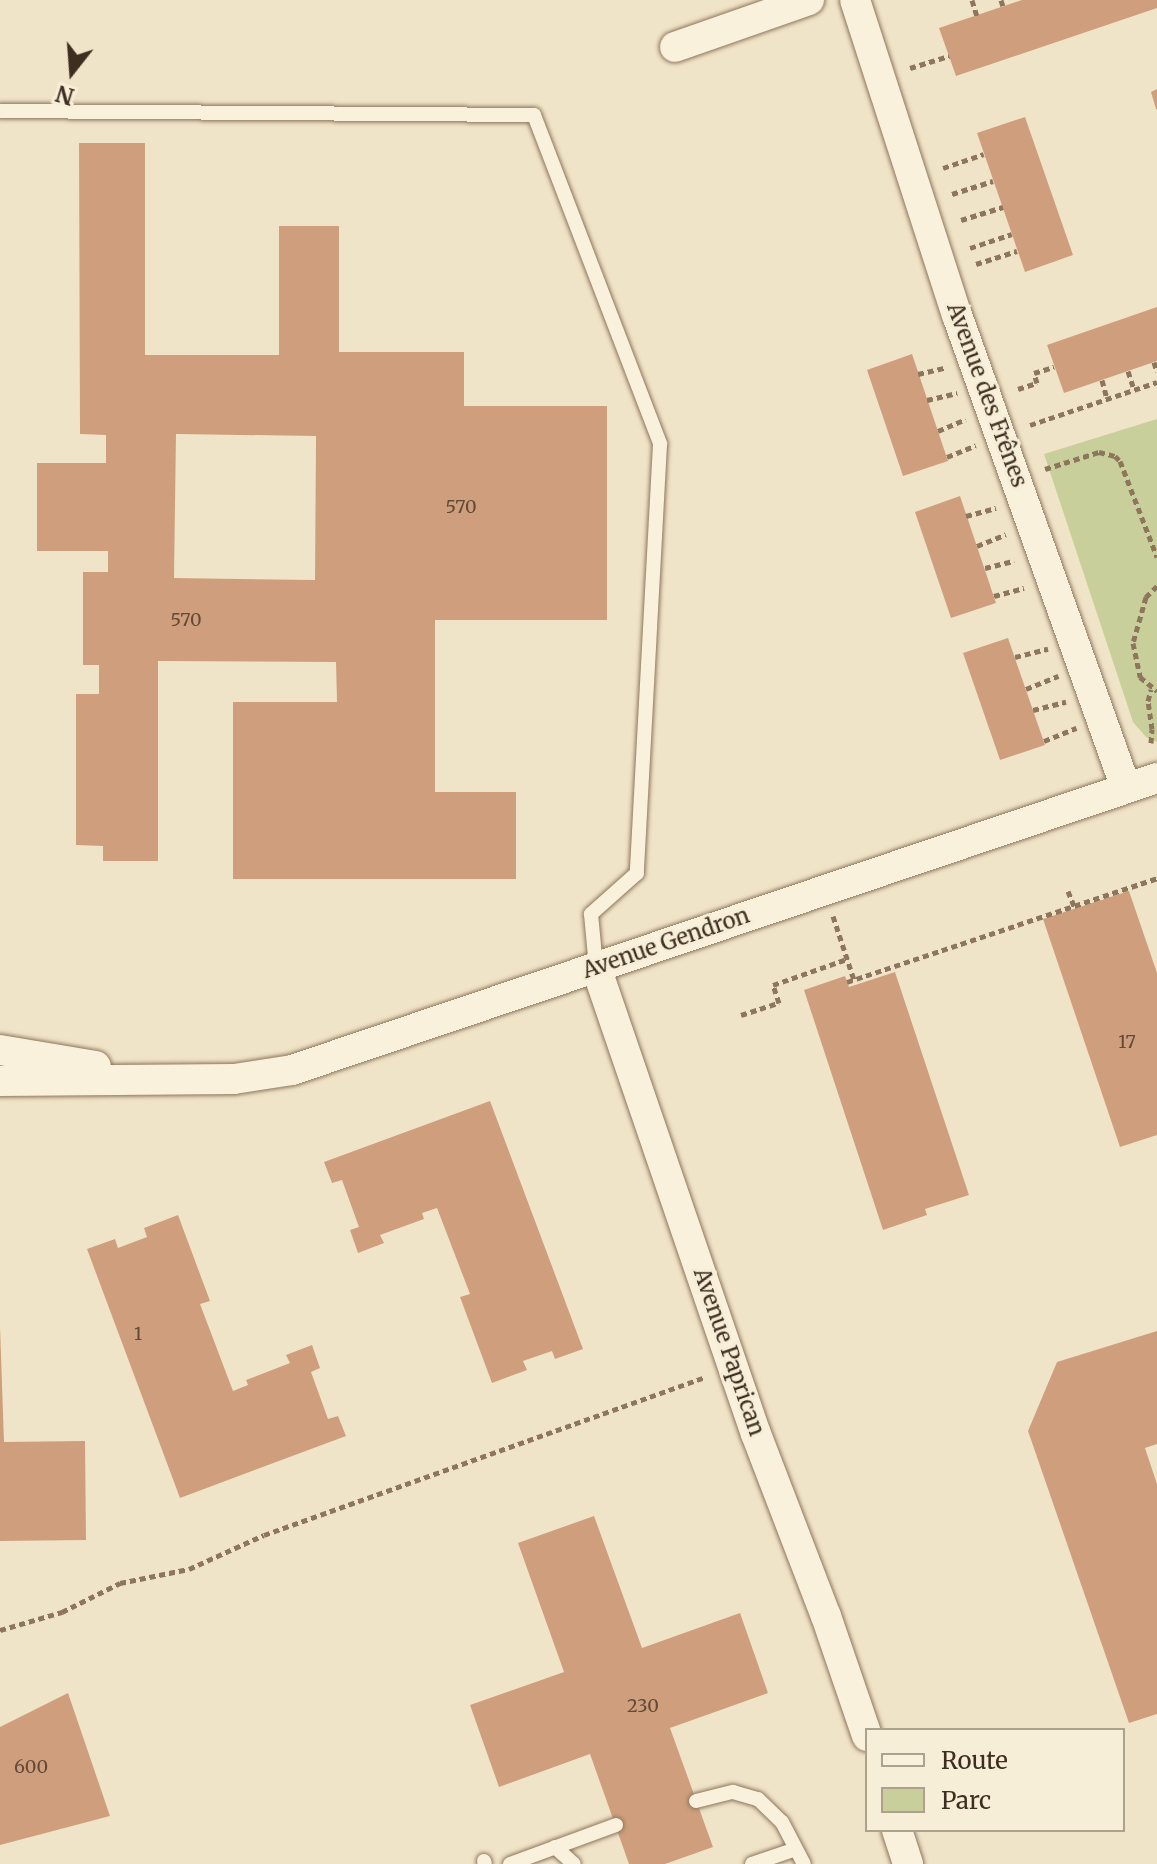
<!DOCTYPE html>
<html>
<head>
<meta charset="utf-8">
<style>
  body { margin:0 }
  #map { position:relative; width:1157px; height:1864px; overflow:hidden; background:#f0e4c8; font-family:Merriweather,serif }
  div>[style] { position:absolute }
  .green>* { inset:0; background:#c9cf9b }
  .building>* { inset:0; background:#cf9f7d }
  .path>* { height:5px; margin-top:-2.5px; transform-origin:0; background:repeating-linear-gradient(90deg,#8d765c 0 6px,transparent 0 10px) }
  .roads { filter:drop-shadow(0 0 2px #8d765c) drop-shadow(0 0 2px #8d765c) }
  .lane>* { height:14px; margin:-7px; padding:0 7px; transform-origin:7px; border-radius:7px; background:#faf1dc }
  .street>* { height:30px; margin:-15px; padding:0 15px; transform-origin:15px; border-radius:15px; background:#faf1dc }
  span { translate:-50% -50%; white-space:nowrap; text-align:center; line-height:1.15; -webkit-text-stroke:6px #f7eed8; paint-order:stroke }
  .number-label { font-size:18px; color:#624a37 }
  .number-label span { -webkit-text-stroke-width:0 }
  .street-label { font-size:22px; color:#3d2e20 }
  .legend { position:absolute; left:865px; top:1728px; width:260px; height:104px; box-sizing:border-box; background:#f7eed8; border:2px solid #ada18e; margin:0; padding:10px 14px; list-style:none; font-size:24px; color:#3d2e20 }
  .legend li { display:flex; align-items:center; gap:16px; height:40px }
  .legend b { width:40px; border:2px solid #ada18e }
  .north { position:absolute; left:32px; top:32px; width:80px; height:80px; -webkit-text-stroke:6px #f7eed8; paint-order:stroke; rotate:197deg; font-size:22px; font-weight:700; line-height:32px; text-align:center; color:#3d2e20 }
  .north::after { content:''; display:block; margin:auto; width:28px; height:36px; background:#3d2e20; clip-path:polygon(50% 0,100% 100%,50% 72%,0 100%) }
</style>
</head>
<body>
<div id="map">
  <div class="green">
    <i style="clip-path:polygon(1157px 419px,1157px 742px,1146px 737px,1133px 722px,1044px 454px)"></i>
  </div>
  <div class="building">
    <i style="clip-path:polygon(1022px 0,1157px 0,1157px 8px,956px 76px,939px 28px)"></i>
    <i style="clip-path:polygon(1157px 89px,1157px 109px,1156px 109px,1151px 92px)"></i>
    <i style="clip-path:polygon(1025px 117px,1073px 255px,1025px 272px,977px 133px)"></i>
    <i style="clip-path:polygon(evenodd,79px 143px,145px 143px,145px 355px,279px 355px,279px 226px,339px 226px,339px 352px,464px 352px,464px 406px,607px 406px,607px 620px,435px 620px,435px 792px,516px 792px,516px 879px,233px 879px,233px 702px,337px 702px,336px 662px,158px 661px,158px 861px,103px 861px,103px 846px,76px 845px,76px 694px,99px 694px,99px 665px,83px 665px,83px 572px,108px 572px,108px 551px,37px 551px,37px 463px,106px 463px,106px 435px,80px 434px,79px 143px,176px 434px,316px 436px,315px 580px,174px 578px,176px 434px)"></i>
    <i style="clip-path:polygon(1157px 307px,1157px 361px,1064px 393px,1047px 345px)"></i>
    <i style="clip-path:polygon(912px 354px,948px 461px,903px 476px,867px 370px)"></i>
    <i style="clip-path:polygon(960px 496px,996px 603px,951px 618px,915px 512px)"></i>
    <i style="clip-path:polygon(1008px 638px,1045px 745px,1000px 760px,963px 653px)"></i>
    <i style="clip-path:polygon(1129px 891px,1157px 973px,1157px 1135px,1120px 1147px,1043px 919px)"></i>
    <i style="clip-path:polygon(895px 972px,969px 1195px,925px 1209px,927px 1215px,883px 1230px,804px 990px,845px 976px,849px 987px)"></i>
    <i style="clip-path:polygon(490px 1101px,583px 1349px,555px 1359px,552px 1351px,523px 1361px,527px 1370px,492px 1383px,460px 1297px,470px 1294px,437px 1208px,422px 1213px,424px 1219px,380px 1235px,384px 1243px,358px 1253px,350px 1230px,359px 1227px,342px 1180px,332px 1183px,324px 1162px)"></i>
    <i style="clip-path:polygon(178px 1215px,210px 1301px,200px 1304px,233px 1391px,248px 1385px,246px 1380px,290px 1363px,286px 1355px,312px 1345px,320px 1368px,311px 1372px,328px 1419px,338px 1416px,346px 1436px,180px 1498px,87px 1249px,115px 1239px,118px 1248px,147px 1237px,144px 1228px)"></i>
    <i style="clip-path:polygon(0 1326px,4px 1442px,85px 1441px,86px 1540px,0 1541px)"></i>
    <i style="clip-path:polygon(1157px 1331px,1157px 1444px,1145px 1448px,1157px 1484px,1157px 1714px,1129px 1723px,1028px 1431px,1057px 1362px)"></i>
    <i style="clip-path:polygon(594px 1516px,642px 1648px,740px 1613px,768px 1693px,670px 1728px,713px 1847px,665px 1864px,629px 1864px,590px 1754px,499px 1787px,470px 1705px,564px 1672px,518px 1543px)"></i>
    <i style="clip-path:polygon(68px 1693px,110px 1816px,0 1845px,0 1727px)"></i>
  </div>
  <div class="path">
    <i style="left:972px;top:0;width:17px;rotate:73deg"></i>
    <i style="left:1001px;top:0;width:6px;rotate:72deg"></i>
    <i style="left:910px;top:68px;width:41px;rotate:-17.1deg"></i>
    <i style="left:943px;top:168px;width:43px;rotate:-18.9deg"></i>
    <i style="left:952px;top:194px;width:43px;rotate:-17.6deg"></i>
    <i style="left:961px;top:220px;width:44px;rotate:-17.2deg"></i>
    <i style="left:970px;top:248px;width:44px;rotate:-18.4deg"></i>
    <i style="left:976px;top:264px;width:43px;rotate:-17.6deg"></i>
    <i style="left:1154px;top:362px;width:10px;rotate:73deg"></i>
    <i style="left:1128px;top:371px;width:20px;rotate:72deg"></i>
    <i style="left:918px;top:374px;width:27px;rotate:-13deg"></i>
    <i style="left:1102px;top:380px;width:20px;rotate:75deg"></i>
    <i style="left:1018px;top:389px;width:20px;rotate:-18deg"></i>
    <i style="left:1037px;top:383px;width:10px;rotate:-107deg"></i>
    <i style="left:1034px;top:373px;width:21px;rotate:-17deg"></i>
    <i style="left:927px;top:400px;width:31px;rotate:-13deg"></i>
    <i style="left:1030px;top:425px;width:134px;rotate:-18.7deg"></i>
    <i style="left:938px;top:431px;width:30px;rotate:-23deg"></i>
    <i style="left:947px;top:457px;width:31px;rotate:-22deg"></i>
    <i style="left:1045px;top:469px;width:57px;rotate:-17.5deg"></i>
    <i style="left:1099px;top:452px;width:16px;rotate:14deg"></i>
    <i style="left:1115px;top:456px;width:7px;rotate:45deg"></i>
    <i style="left:1120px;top:461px;width:103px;rotate:68.9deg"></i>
    <i style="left:966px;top:516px;width:31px;rotate:-15deg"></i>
    <i style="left:977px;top:546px;width:31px;rotate:-22deg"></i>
    <i style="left:985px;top:568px;width:30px;rotate:-14deg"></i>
    <i style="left:1157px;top:586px;width:16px;rotate:135deg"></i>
    <i style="left:1146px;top:597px;width:48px;rotate:105.8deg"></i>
    <i style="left:1133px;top:643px;width:35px;rotate:78deg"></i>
    <i style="left:1140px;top:677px;width:22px;rotate:39deg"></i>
    <i style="left:994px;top:596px;width:31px;rotate:-15deg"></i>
    <i style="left:1015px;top:657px;width:34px;rotate:-14deg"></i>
    <i style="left:1026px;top:689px;width:35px;rotate:-22deg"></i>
    <i style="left:1033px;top:710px;width:34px;rotate:-14deg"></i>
    <i style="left:1044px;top:741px;width:35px;rotate:-22deg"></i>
    <i style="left:1151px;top:743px;width:14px;rotate:-86deg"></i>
    <i style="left:1152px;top:729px;width:28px;rotate:-98deg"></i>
    <i style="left:1148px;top:701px;width:12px;rotate:-76deg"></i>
    <i style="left:1068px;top:891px;width:18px;rotate:68deg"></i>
    <i style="left:833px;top:916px;width:67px;rotate:71.8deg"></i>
    <i style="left:847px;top:982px;width:327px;rotate:-18.5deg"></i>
    <i style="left:741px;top:1015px;width:40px;rotate:-18deg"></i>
    <i style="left:779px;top:1003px;width:19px;rotate:-108deg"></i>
    <i style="left:773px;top:985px;width:78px;rotate:-19.4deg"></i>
    <i style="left:0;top:1630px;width:65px;rotate:-16.2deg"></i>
    <i style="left:62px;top:1612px;width:65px;rotate:-26.6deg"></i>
    <i style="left:120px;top:1583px;width:70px;rotate:-11.5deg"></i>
    <i style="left:189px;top:1569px;width:82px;rotate:-24.4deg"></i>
    <i style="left:264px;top:1535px;width:468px;rotate:-19.7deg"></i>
  </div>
  <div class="roads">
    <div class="lane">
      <i style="left:0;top:111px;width:534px;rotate:0.43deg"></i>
      <i style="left:534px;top:115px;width:352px;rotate:69deg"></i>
      <i style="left:660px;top:444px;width:430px;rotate:93.1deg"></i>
      <i style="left:637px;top:873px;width:62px;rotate:138.3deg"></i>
      <i style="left:591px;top:914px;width:53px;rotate:84.6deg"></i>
      <i style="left:696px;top:1801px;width:38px;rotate:-14deg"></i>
      <i style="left:733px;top:1792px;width:26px;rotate:16deg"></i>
      <i style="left:758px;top:1799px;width:33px;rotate:44deg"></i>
      <i style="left:782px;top:1822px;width:47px;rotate:62.4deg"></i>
      <i style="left:555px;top:1847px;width:25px;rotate:42deg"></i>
      <i style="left:484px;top:1861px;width:3px;rotate:72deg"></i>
      <i style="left:510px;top:1864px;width:113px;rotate:-20.2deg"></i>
      <i style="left:752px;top:1864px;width:46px;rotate:-18.8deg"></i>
    </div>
    <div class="street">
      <i style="left:855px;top:0;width:331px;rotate:72.1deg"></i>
      <i style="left:957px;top:315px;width:502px;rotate:70.34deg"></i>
      <i style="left:675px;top:47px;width:142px;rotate:-19.3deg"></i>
      <i style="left:596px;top:967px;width:494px;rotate:71.1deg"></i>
      <i style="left:756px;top:1434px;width:195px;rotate:69deg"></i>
      <i style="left:826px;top:1616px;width:127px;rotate:71.1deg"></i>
      <i style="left:0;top:1050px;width:97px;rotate:9.5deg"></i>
      <i style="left:0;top:1081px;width:234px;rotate:-0.5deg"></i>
      <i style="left:234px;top:1079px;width:59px;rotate:-8.8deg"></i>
      <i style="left:292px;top:1070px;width:913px;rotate:-18.65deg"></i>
      <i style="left:897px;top:1830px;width:36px;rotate:72deg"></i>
    </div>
  </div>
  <div class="number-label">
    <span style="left:461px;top:507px">570</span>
    <span style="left:186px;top:620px">570</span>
    <span style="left:1127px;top:1042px">17</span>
    <span style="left:138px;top:1334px">1</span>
    <span style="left:643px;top:1706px">230</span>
    <span style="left:31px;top:1767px">600</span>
  </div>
  <div class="street-label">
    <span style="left:987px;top:395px;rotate:70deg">Avenue des Frênes</span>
    <span style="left:666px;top:943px;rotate:-19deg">Avenue Gendron</span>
    <span style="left:729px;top:1352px;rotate:71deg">Avenue Paprican</span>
  </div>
  <ul class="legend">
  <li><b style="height:10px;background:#faf1dc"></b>Route</li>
  <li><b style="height:22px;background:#c9cf9b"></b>Parc</li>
  </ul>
  <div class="north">N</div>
</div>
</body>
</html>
